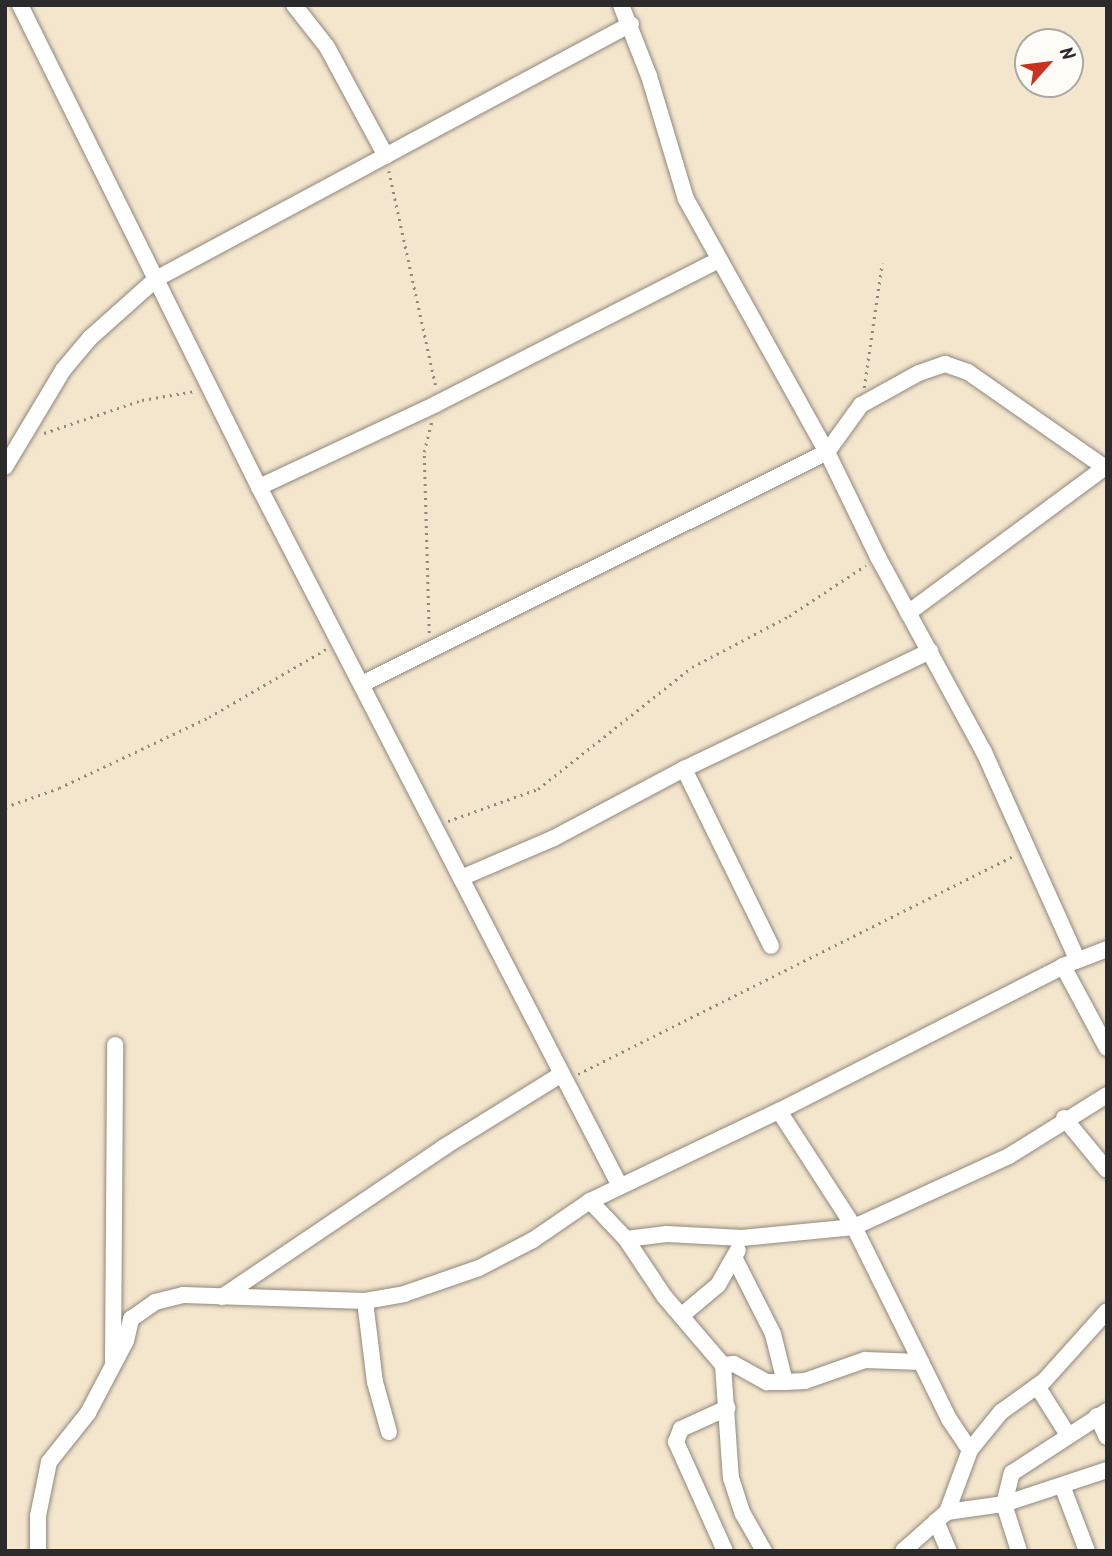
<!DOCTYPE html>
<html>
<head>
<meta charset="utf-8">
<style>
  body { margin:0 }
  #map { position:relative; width:1112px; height:1556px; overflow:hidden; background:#f4e6cd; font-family:Kalam,sans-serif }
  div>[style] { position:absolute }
  .path>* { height:2.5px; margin-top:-1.25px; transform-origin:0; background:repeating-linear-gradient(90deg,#90887c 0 2px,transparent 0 7px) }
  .roads { filter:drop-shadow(0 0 2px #90887c) drop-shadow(0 0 2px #90887c) }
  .street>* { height:16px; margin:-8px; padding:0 8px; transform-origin:8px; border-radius:8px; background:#fff }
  span { translate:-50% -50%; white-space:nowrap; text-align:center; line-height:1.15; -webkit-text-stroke:5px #fdfcf7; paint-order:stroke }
  .frame { position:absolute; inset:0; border:7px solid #2b2b2b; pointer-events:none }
  .north { position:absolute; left:1014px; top:28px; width:70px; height:70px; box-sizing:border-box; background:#fdfcf7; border:2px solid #a9a8a5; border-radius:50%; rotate:62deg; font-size:19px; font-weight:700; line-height:28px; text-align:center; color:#2b2b2b }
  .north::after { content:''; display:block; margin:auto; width:24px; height:32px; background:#c8321e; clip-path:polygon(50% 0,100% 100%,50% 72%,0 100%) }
</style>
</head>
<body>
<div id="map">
  <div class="path">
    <i style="left:389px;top:171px;width:221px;rotate:77.7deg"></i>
    <i style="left:864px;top:388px;width:126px;rotate:-81.8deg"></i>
    <i style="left:44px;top:433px;width:103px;rotate:-18.6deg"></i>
    <i style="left:142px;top:400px;width:54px;rotate:-9.6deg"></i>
    <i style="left:429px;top:633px;width:181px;rotate:-91.6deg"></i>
    <i style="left:424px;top:452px;width:32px;rotate:-76deg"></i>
    <i style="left:5px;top:807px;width:57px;rotate:-19.4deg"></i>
    <i style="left:59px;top:788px;width:166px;rotate:-25.3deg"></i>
    <i style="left:209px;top:717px;width:138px;rotate:-30.1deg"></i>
    <i style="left:448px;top:821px;width:96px;rotate:-19.6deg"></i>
    <i style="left:538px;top:789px;width:196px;rotate:-38.4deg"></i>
    <i style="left:692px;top:667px;width:110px;rotate:-27.7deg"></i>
    <i style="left:789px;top:616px;width:92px;rotate:-33.5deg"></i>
    <i style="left:578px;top:1074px;width:487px;rotate:-26.6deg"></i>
  </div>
  <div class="roads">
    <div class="street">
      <i style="left:20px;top:5px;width:538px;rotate:63.63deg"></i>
      <i style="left:259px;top:487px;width:787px;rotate:62.69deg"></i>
      <i style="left:294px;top:5px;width:53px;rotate:51.8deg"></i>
      <i style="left:327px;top:47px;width:124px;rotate:61.6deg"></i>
      <i style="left:621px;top:5px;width:76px;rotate:68.5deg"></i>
      <i style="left:649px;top:76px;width:128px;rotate:73.3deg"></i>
      <i style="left:686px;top:199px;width:290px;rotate:60.9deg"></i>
      <i style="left:827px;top:452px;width:117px;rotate:64.1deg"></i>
      <i style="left:878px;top:557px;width:222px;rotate:61.5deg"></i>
      <i style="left:984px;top:752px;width:227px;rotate:65.8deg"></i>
      <i style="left:5px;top:467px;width:113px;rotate:-59.1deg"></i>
      <i style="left:63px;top:370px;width:42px;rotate:-49.8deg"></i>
      <i style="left:90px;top:338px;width:89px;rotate:-41.8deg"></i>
      <i style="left:156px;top:279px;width:539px;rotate:-28.23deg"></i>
      <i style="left:259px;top:487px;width:195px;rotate:-25.1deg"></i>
      <i style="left:436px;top:404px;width:318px;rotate:-27deg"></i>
      <i style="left:908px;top:613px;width:244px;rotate:-36.5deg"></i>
      <i style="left:364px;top:683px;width:517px;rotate:-26.52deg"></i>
      <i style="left:827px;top:452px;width:58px;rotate:-54.1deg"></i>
      <i style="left:861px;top:405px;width:66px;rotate:-28.9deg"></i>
      <i style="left:919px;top:373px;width:28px;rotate:-19deg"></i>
      <i style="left:945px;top:364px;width:24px;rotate:19deg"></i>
      <i style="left:968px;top:372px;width:169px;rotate:34.9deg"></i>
      <i style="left:684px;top:769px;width:197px;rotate:63.8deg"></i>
      <i style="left:461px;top:878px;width:101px;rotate:-23.3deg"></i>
      <i style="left:554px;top:838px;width:147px;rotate:-28deg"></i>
      <i style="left:684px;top:769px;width:273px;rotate:-25.6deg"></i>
      <i style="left:1063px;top:966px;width:93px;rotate:61.8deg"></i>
      <i style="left:779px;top:1111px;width:138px;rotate:57.1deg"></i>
      <i style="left:854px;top:1227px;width:170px;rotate:-24.6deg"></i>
      <i style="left:1009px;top:1156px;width:115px;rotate:-31.9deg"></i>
      <i style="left:1064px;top:1118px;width:67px;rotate:50.4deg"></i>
      <i style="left:590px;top:1201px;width:52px;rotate:46.5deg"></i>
      <i style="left:626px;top:1239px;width:69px;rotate:56.3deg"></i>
      <i style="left:664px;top:1296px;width:91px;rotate:49.5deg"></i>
      <i style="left:723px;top:1365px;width:11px;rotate:-5deg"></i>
      <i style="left:734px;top:1364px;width:38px;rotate:29deg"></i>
      <i style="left:767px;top:1382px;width:18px"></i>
      <i style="left:785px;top:1382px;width:20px;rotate:-3deg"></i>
      <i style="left:805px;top:1381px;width:64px;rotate:-19.3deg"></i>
      <i style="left:865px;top:1360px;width:56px;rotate:2deg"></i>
      <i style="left:921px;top:1362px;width:64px;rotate:63.8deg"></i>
      <i style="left:949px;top:1419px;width:37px;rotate:56deg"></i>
      <i style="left:626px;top:1239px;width:41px;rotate:-7deg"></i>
      <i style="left:667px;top:1234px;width:75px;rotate:3.1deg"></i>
      <i style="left:742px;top:1238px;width:113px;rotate:-5.6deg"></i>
      <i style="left:854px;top:1227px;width:151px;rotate:63.6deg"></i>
      <i style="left:735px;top:1259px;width:84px;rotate:63.1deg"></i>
      <i style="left:773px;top:1334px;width:49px;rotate:76deg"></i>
      <i style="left:222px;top:1297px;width:268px;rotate:-34deg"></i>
      <i style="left:444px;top:1147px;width:137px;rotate:-31.8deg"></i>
      <i style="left:365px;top:1301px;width:82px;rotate:83deg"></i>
      <i style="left:375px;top:1382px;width:52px;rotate:74.4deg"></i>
      <i style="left:681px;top:1316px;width:48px;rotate:-40deg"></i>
      <i style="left:718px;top:1285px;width:40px;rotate:-60.3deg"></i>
      <i style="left:113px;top:1361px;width:316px;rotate:-89.6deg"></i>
      <i style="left:723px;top:1365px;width:113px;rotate:86deg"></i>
      <i style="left:731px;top:1478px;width:38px;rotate:72deg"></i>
      <i style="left:743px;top:1514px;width:43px;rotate:60.4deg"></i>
      <i style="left:1037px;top:1386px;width:58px;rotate:57.7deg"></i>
      <i style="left:1097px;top:1416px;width:23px;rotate:65deg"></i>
      <i style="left:1063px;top:1488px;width:67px;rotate:69.1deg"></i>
      <i style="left:947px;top:1512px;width:58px;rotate:-8deg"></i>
      <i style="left:1004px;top:1504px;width:108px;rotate:-18.3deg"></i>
      <i style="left:936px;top:1521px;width:33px;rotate:67deg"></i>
      <i style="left:38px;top:1551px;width:35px;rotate:-90deg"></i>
      <i style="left:38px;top:1516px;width:55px;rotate:-78.5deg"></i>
      <i style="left:49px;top:1462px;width:63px;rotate:-51.5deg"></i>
      <i style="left:88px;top:1413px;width:81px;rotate:-62.2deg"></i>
      <i style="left:126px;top:1341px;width:23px;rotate:-77deg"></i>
      <i style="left:131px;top:1319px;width:29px;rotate:-35deg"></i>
      <i style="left:155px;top:1302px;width:29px;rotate:-14deg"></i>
      <i style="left:183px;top:1295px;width:182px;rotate:1.9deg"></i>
      <i style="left:365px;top:1301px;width:40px;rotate:-10deg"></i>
      <i style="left:404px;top:1294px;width:79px;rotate:-19.1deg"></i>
      <i style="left:479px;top:1268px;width:61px;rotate:-27.4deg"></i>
      <i style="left:533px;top:1240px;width:69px;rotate:-34.4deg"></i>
      <i style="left:590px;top:1201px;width:209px;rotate:-25.5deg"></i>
      <i style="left:779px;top:1111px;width:319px;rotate:-27deg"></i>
      <i style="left:1063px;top:966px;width:47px;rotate:-21.1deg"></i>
      <i style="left:725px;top:1551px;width:120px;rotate:-114.2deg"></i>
      <i style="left:676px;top:1442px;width:14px;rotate:-69deg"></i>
      <i style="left:681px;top:1429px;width:51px;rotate:-24.5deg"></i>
      <i style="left:903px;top:1551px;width:59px;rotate:-41.6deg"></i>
      <i style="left:947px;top:1512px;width:66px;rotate:-69.6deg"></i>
      <i style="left:970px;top:1450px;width:49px;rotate:-50.8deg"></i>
      <i style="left:1001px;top:1412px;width:53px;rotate:-35.8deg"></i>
      <i style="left:1044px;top:1381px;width:94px;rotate:-48deg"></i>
      <i style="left:1019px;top:1551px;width:49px;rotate:-107.7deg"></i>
      <i style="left:1004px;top:1504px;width:32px;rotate:-76deg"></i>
      <i style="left:1012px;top:1473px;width:113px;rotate:-33.1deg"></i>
    </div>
  </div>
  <div class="frame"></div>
  <div class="north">N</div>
</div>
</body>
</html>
